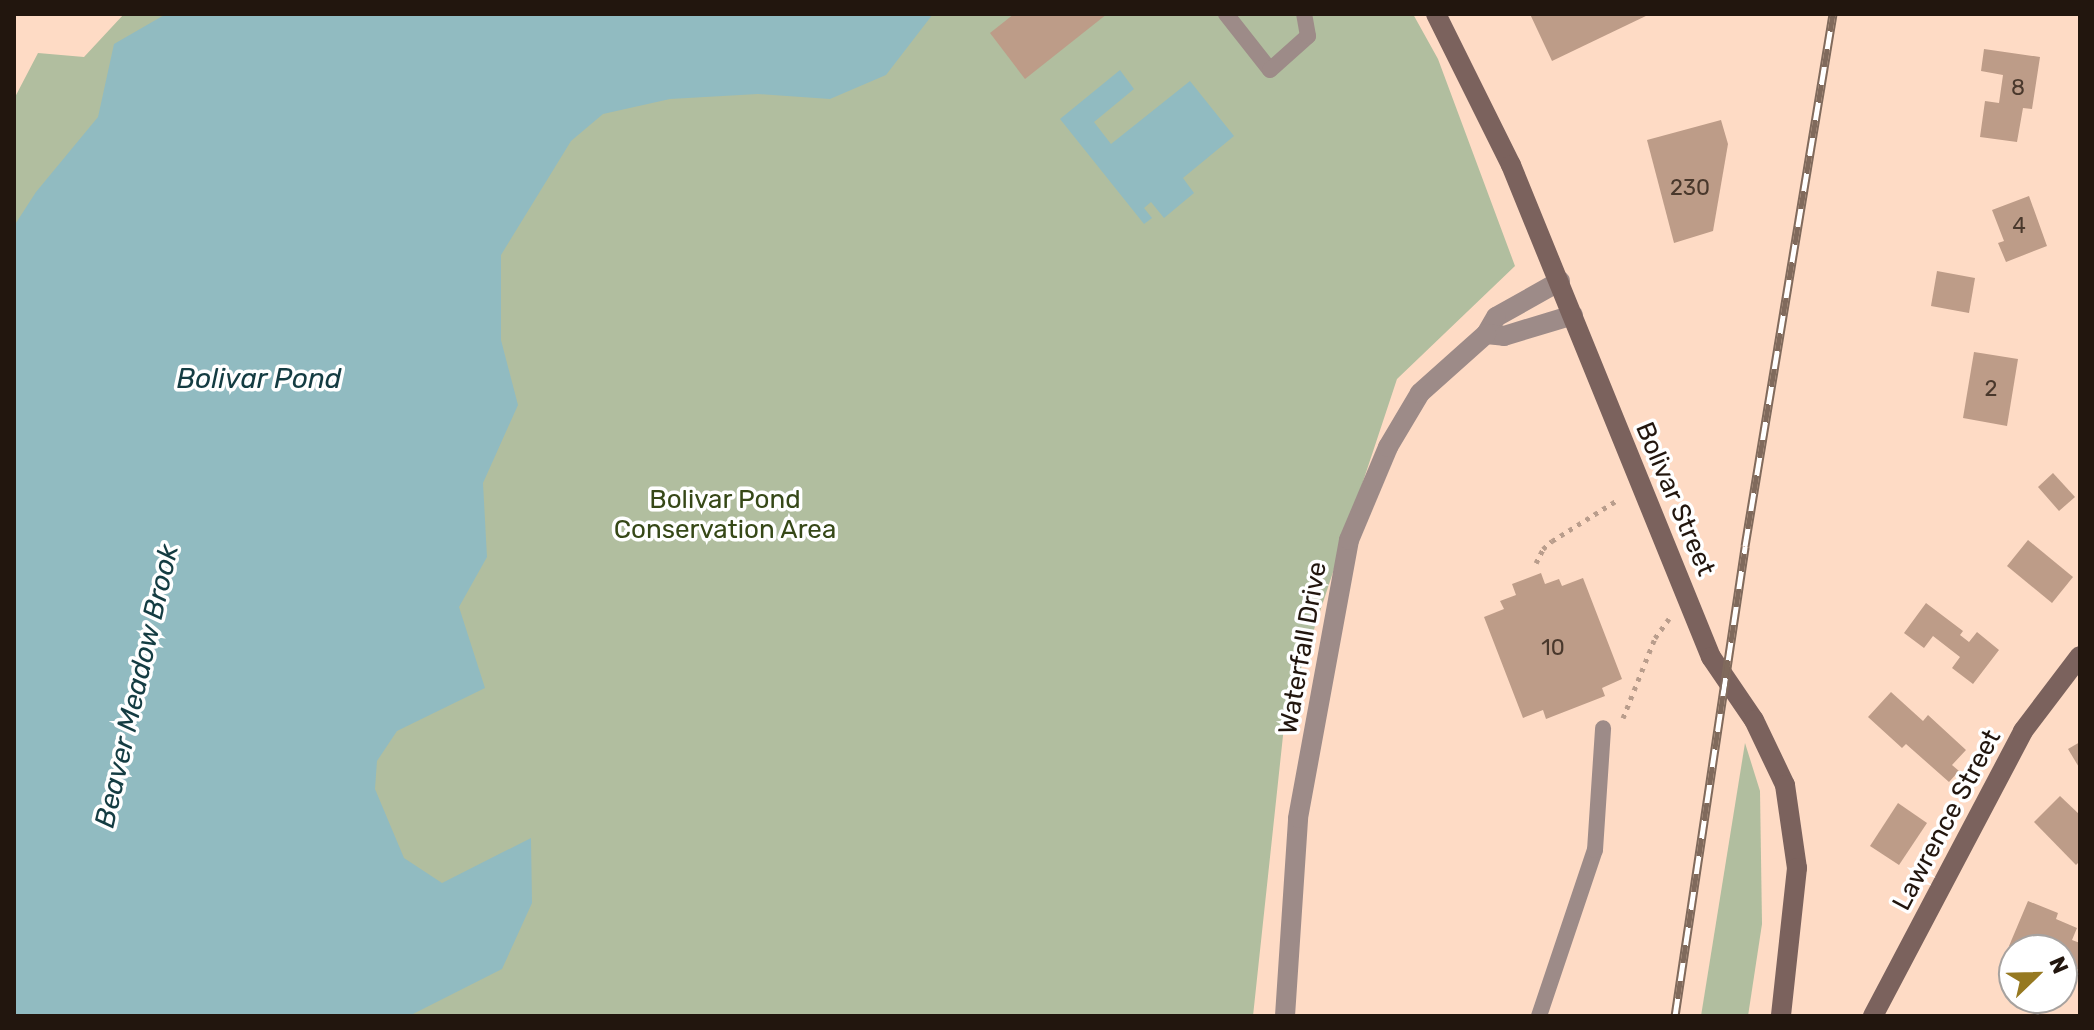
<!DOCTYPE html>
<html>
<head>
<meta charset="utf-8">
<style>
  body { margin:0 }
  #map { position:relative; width:2094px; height:1030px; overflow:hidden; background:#fedbc5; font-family:Rubik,sans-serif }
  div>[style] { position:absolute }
  .green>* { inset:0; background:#b1be9f }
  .water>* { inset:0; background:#91bbc1 }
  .building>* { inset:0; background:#bd9c88 }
  .path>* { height:5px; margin-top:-2.5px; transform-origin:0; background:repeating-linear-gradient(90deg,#b99d8c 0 4px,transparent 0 10px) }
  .lane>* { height:16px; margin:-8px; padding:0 8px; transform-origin:8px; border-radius:8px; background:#9d8b88 }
  .street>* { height:20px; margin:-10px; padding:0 10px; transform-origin:10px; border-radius:10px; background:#9d8b88 }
  .secondary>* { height:20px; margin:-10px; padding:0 10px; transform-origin:10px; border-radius:10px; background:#7b625d }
  .rail>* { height:9px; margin-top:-4.5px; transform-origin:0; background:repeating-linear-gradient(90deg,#fff 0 18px,#806a5c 0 36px); box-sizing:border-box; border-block:2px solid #806a5c }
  span { translate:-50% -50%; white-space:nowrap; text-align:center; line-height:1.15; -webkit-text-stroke:7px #fff; paint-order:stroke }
  .number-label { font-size:22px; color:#49382c }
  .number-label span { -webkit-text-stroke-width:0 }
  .street-label { font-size:26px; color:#22160e }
  .park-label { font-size:26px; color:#364817 }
  .water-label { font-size:28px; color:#143c42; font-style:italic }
  .frame { position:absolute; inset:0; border:16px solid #22160e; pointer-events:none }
  .north { position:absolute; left:1998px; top:934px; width:80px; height:80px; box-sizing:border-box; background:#fff; border:2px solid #a7a29f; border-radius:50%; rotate:67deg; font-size:22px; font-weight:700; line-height:32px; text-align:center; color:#22160e }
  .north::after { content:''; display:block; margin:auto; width:28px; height:36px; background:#967921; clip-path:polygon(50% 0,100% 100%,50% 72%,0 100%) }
</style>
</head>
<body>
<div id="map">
  <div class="green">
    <i style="clip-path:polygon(124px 14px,1413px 14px,1438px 59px,1515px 266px,1397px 379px,1285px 717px,1253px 1016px,14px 1016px,14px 99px,38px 53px,84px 57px)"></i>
    <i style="clip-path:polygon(1745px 743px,1760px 791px,1762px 924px,1748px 1016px,1701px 1016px)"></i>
  </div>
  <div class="water">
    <i style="clip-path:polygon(166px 14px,933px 14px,886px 75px,830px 99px,758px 94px,670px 99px,603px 114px,571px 141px,501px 255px,501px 340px,518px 405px,483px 483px,487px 557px,459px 607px,485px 688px,397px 731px,377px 761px,375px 789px,404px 858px,442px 883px,531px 838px,532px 903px,502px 969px,409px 1016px,14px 1016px,14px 226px,36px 192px,98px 117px,114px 44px)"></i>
    <i style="clip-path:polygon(1120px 70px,1134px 89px,1094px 122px,1111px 144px,1190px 81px,1234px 136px,1183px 178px,1194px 193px,1164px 218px,1151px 202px,1144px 208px,1152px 218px,1144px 224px,1060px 119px)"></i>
  </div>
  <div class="building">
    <i style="clip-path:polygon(1014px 14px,1107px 14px,1025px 79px,990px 33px)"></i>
    <i style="clip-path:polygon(1530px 14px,1650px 14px,1552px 61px)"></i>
    <i style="clip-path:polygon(1984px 49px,2040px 57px,2032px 109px,2023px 108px,2017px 142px,1980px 137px,1985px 101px,1999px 103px,2003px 75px,1981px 71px)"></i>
    <i style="clip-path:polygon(1721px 120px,1728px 144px,1713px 231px,1674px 243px,1647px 140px)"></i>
    <i style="clip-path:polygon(2029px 196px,2047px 246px,2006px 262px,1998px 243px,2004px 241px,1992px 210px)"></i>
    <i style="clip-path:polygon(1937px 271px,1975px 278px,1969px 313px,1931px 306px)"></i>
    <i style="clip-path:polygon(1974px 352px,2018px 359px,2007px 426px,1963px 418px)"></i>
    <i style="clip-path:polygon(2053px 473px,2075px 497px,2059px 511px,2038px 487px)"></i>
    <i style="clip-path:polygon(2028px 540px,2073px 577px,2052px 603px,2007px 566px)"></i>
    <i style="clip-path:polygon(1541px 573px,1545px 584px,1559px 579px,1562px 586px,1583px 578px,1622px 679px,1602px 688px,1605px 696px,1546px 719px,1543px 710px,1523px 718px,1484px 617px,1504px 609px,1500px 601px,1516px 595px,1512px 584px)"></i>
    <i style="clip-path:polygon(1926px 603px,1963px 631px,1960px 635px,1969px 642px,1977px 632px,1999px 650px,1973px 684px,1952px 668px,1960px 657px,1933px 636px,1924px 648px,1904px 633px)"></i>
    <i style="clip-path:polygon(1891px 692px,1923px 721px,1928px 715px,1966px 750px,1952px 765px,1959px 771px,1949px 782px,1906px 744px,1902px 748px,1868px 717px)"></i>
    <i style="clip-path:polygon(2080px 742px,2080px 769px,2068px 749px)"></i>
    <i style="clip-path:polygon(2060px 796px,2080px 815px,2080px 861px,2076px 865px,2034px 822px)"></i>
    <i style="clip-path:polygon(1898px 803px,1927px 823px,1899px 865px,1870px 846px)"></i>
    <i style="clip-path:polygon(2028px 901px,2058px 913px,2056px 919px,2077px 928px,2072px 940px,2080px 943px,2080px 970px,2062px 963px,2062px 950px,2018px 950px,2009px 946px)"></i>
  </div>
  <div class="path">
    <i style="left:1536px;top:563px;width:16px;rotate:-63deg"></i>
    <i style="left:1543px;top:549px;width:12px;rotate:-42deg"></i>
    <i style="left:1552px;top:541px;width:79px;rotate:-32.1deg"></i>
    <i style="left:1623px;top:718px;width:86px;rotate:-68.2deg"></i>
    <i style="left:1655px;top:638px;width:24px;rotate:-54deg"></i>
  </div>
  <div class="lane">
    <i style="left:1226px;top:14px;width:71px;rotate:51.8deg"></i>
    <i style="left:1270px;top:70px;width:51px;rotate:-41.8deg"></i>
    <i style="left:1308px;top:36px;width:22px;rotate:-100deg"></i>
    <i style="left:1539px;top:1016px;width:175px;rotate:-71.4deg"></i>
    <i style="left:1595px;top:850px;width:122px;rotate:-86.2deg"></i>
  </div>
  <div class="street">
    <i style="left:1560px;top:281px;width:73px;rotate:150.6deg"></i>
    <i style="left:1496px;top:317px;width:20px;rotate:120deg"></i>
    <i style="left:1486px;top:334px;width:18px;rotate:6deg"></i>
    <i style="left:1504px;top:336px;width:72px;rotate:-16.9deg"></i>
    <i style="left:1285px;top:1016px;width:198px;rotate:-86.2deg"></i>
    <i style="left:1298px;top:818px;width:283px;rotate:-79.6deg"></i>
    <i style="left:1349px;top:540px;width:101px;rotate:-67.2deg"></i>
    <i style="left:1388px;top:447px;width:63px;rotate:-59.3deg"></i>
    <i style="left:1420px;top:393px;width:89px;rotate:-41.8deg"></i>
  </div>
  <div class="secondary">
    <i style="left:1436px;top:14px;width:169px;rotate:63.6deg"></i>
    <i style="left:1511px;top:165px;width:531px;rotate:67.88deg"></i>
    <i style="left:1711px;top:657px;width:76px;rotate:55.7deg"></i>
    <i style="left:1754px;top:720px;width:72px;rotate:64.5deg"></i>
    <i style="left:1785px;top:785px;width:84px;rotate:81.8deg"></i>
    <i style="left:1797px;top:868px;width:149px;rotate:96.2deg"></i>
    <i style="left:1873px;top:1016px;width:322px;rotate:-62.2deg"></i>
    <i style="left:2023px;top:731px;width:94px;rotate:-52.8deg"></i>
  </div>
  <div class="rail">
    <i style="left:1675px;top:1016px;width:475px;rotate:-81.5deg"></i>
    <i style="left:1745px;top:546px;width:539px;rotate:-80.61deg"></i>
  </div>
  <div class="number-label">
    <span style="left:2018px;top:88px">8</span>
    <span style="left:1690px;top:188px">230</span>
    <span style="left:2019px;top:226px">4</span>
    <span style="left:1991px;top:389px">2</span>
    <span style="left:1553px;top:648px">10</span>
  </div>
  <div class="street-label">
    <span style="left:1675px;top:499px;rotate:67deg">Bolivar Street</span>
    <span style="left:1303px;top:648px;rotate:-80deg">Waterfall Drive</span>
    <span style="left:1947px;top:820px;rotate:-62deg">Lawrence Street</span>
  </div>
  <div class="park-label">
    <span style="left:725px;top:515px">Bolivar Pond<br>Conservation Area</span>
  </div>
  <div class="water-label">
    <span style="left:259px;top:379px">Bolivar Pond</span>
    <span style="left:137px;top:686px;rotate:-77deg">Beaver Meadow Brook</span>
  </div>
  <div class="frame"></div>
  <div class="north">N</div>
</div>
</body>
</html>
